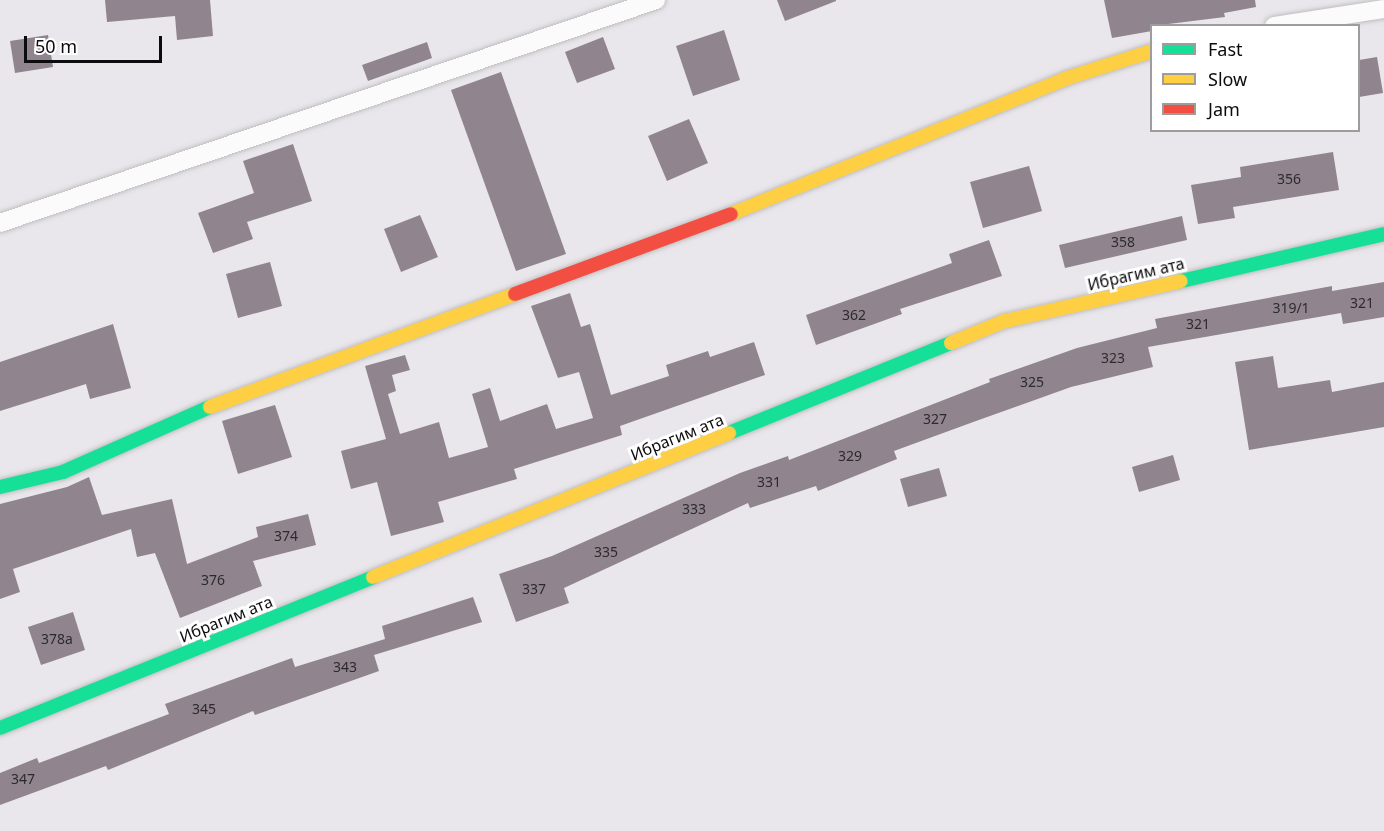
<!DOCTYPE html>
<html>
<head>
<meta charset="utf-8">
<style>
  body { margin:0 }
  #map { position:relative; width:1384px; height:831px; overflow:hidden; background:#e9e7eb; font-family:"Noto Sans",sans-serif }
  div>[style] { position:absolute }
  .building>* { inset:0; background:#90858e }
  .roads { filter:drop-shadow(0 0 2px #c0bec1) drop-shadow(0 0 2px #c0bec1) }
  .street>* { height:18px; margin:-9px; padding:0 9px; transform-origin:9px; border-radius:9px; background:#fcfbfc }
  .fast>* { height:14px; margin:-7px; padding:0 7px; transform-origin:7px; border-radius:7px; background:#16e098 }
  .slow>* { height:14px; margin:-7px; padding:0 7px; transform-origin:7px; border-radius:7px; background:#ffcf43 }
  .jam>* { height:14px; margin:-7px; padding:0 7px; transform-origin:7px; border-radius:7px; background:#f24e42 }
  span { translate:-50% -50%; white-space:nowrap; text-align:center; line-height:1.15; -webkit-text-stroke:6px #fff; paint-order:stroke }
  .number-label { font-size:14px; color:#2d2a2d }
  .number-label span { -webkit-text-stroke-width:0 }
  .street-label { font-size:16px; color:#0c0b0d }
  .legend { position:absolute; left:1150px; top:24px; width:210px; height:108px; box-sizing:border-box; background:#fff; border:2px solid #9e9d9e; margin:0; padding:8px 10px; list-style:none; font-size:18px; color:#0c0b0d }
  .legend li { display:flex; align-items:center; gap:12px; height:30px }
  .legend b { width:30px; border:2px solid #9e9d9e }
  .scale { position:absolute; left:24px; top:36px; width:138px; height:27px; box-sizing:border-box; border:3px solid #0c0b0d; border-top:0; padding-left:8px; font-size:18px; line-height:21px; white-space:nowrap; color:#0c0b0d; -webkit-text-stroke:4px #fff; paint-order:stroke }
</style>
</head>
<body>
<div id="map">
  <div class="building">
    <i style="clip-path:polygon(105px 0,210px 0,213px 36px,177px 40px,175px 16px,107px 22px)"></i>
    <i style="clip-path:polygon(777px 0,836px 0,836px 1px,785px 21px)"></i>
    <i style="clip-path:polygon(1104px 0,1255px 0,1256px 7px,1224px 13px,1225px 17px,1152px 26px,1152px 31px,1112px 38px)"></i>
    <i style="clip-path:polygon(724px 30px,740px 80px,693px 96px,676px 46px)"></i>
    <i style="clip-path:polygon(48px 35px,53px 67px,15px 73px,10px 41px)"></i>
    <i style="clip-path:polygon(603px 37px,615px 69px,577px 83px,565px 52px)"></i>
    <i style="clip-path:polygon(427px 42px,432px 58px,368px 81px,362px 65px)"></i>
    <i style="clip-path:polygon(1377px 57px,1383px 93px,1359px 97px,1359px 60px)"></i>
    <i style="clip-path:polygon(501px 72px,566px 254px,516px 271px,451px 90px)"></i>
    <i style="clip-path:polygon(689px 119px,708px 163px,667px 181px,648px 136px)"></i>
    <i style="clip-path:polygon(293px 144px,312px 201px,247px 222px,253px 239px,213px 253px,198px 213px,254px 193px,243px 161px)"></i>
    <i style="clip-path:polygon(1333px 152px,1339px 190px,1233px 207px,1235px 218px,1198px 224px,1191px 185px,1241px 177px,1240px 167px)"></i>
    <i style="clip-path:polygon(1029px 166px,1042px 211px,983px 228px,970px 182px)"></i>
    <i style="clip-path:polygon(420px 215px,438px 257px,401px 272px,384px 229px)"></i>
    <i style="clip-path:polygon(1182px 216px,1187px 240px,1065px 268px,1059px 245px)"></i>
    <i style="clip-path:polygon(989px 240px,1002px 276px,900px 309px,902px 314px,816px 345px,806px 315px,952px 263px,949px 254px)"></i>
    <i style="clip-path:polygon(270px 262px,282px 306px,238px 318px,226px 274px)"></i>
    <i style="clip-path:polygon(1384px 282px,1384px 317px,1343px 324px,1341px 313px,1148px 347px,1153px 367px,1071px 387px,976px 421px,894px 451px,897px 459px,818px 491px,816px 486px,750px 508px,748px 503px,564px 588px,569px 603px,516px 622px,499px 574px,552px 556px,740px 473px,788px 456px,789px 460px,990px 382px,989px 379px,1077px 348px,1157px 328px,1155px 319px,1332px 286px,1332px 291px)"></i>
    <i style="clip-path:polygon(570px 293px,581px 327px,590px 324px,611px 395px,669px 376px,666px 365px,708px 351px,710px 357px,754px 342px,765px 375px,620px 426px,622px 435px,514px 469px,517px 479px,438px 502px,444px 522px,391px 536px,377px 482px,351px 489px,341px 451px,386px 439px,365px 366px,405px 355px,410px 370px,392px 375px,396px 391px,388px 394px,400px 434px,439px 422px,449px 458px,488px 447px,472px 394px,490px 388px,500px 421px,547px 404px,556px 429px,593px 418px,579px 372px,558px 378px,531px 306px)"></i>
    <i style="clip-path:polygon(113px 324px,131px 388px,90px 399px,86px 384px,0 411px,0 362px)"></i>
    <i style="clip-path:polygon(1273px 356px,1278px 388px,1330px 380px,1332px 392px,1384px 382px,1384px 427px,1249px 450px,1235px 362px)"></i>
    <i style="clip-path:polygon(275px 405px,292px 457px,238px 474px,222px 421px)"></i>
    <i style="clip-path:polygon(1173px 455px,1180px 480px,1139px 492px,1132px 467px)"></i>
    <i style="clip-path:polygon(939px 468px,947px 496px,908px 507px,900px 479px)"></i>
    <i style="clip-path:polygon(89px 477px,102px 515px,172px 499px,187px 564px,258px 537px,256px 527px,308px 514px,316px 545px,253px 561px,262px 586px,180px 618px,155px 553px,137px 557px,131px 529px,13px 569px,20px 592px,0 599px,0 504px,67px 487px)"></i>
    <i style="clip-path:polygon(473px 597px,482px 622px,374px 655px,379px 671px,255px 715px,253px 711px,108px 770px,106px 766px,0 805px,0 773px,37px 758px,39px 763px,169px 714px,165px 704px,292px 658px,295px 667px,385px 639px,382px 626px)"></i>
    <i style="clip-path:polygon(73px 612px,85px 650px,41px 665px,28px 627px)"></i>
  </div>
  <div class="roads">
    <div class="street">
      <i style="left:1274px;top:26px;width:111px;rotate:-8.8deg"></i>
      <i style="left:0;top:223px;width:693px;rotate:-18.77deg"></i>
    </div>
    <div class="fast">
      <i style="left:1181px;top:281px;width:208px;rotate:-13deg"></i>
      <i style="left:729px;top:433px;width:240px;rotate:-22.1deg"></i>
      <i style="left:0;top:487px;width:65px;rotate:-13.4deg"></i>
      <i style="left:63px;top:472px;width:161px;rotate:-23.9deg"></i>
      <i style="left:0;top:728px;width:402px;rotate:-22deg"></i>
    </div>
    <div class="slow">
      <i style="left:731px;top:214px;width:362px;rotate:-22deg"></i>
      <i style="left:1067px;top:78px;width:89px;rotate:-17.6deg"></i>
      <i style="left:951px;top:343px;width:58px;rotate:-22.2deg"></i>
      <i style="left:1005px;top:321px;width:180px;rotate:-12.8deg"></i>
      <i style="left:210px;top:407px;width:325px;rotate:-20.3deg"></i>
      <i style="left:373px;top:577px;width:384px;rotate:-22deg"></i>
    </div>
    <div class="jam">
      <i style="left:515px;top:294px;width:230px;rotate:-20.3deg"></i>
    </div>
  </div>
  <div class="number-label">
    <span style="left:1289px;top:179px">356</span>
    <span style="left:1123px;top:242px">358</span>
    <span style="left:1362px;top:303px">321</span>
    <span style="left:1291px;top:308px">319/1</span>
    <span style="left:854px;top:315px">362</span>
    <span style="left:1198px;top:324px">321</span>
    <span style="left:1113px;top:358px">323</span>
    <span style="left:1032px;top:382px">325</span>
    <span style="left:935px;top:419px">327</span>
    <span style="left:850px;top:456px">329</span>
    <span style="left:769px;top:482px">331</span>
    <span style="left:694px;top:509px">333</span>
    <span style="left:286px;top:536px">374</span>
    <span style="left:606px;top:552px">335</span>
    <span style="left:213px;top:580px">376</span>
    <span style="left:534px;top:589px">337</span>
    <span style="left:57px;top:639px">378а</span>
    <span style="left:345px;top:667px">343</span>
    <span style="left:204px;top:709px">345</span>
    <span style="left:23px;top:779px">347</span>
  </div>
  <div class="street-label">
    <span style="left:1136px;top:274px;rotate:-13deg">Ибрагим ата</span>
    <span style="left:677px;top:437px;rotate:-22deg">Ибрагим ата</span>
    <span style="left:226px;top:619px;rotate:-22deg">Ибрагим ата</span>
  </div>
  <ul class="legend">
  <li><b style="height:8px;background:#16e098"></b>Fast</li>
  <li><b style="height:8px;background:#ffcf43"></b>Slow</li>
  <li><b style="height:8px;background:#f24e42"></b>Jam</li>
  </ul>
  <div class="scale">50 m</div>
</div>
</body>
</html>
